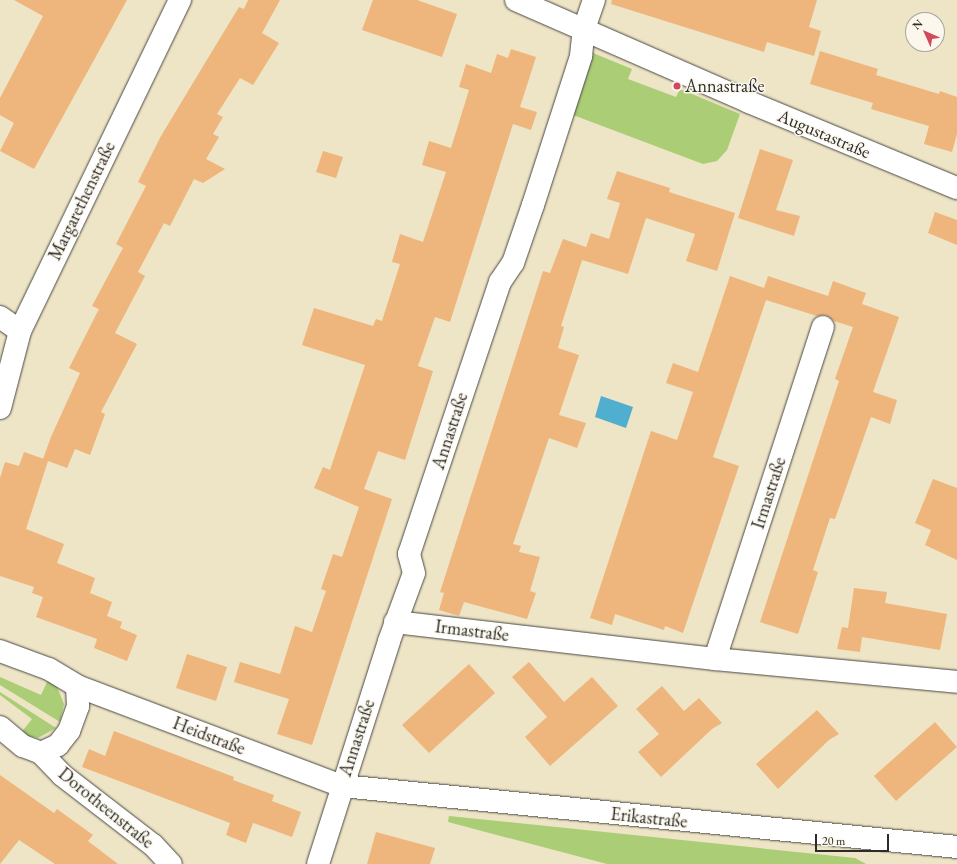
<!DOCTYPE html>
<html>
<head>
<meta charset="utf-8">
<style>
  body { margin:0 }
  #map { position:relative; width:957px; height:864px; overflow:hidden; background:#eee4c6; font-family:"EB Garamond",serif }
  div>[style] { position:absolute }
  .green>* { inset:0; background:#aacd76 }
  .water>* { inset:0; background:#50aece }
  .building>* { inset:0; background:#eeb67c }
  .roads { filter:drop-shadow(0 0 1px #484742) drop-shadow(0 0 1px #484742) }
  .minor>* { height:22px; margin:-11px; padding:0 11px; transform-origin:11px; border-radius:11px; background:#fff }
  .dots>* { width:11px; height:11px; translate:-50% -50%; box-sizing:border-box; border:2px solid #fbf7ec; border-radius:50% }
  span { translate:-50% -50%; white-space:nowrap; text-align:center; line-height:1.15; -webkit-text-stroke:3px #fbf7ec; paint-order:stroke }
  .poi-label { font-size:18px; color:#2b2b2b }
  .left { translate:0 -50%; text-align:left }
  .street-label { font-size:18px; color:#2b2b2b }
  .north { position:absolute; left:905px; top:12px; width:40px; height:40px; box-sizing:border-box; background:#fbf7ec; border:1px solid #a8a59f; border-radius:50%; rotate:315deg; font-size:11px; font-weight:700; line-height:16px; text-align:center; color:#2b2b2b }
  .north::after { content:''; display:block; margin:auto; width:14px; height:18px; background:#d1495b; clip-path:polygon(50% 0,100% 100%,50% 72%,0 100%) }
  .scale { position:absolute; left:815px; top:834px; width:74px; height:18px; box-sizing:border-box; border:2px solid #2b2b2b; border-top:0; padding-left:5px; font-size:12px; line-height:14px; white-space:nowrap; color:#2b2b2b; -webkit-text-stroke:3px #fbf7ec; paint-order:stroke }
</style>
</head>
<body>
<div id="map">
  <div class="green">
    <i style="clip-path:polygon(593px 53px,632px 69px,628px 79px,676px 97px,680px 89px,740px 114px,727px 150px,717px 161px,703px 164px,573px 115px)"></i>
    <i style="clip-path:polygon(0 677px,41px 695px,48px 680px,57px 687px,64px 704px,60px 722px,0 685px)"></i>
    <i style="clip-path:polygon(0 692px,56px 728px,38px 738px,20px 734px,32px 719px,0 695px)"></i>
    <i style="clip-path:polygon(449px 816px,855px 858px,866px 864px,607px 864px,448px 822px)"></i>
  </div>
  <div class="water">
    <i style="clip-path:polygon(601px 396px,633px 407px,626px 428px,595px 417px)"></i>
  </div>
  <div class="building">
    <i style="clip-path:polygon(14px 0,127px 0,34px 169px,0 151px,14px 123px,0 115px,0 98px,43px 16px)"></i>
    <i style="clip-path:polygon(248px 0,280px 0,262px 33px,279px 43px,253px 85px,240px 78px,217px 114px,223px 117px,213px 134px,219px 137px,206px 159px,225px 169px,203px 183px,194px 179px,170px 226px,164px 223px,138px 272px,145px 276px,115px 333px,137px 344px,101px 412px,105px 414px,90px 455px,75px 449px,67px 468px,48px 461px,26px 529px,64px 544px,57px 563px,95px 578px,90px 593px,112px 602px,107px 616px,122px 622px,120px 628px,137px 635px,127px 661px,94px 648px,97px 639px,36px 617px,43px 597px,32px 593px,34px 587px,0 576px,0 478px,5px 462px,19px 466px,24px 452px,47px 460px,43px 459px,51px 437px,80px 373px,69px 368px,99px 309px,92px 306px,123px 248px,116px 244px,146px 186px,138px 182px,161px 136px,208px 58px,239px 7px,244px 9px)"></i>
    <i style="clip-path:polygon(373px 0,417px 0,457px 14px,442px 57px,362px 30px)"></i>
    <i style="clip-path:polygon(612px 0,817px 0,809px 27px,821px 31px,814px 56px,767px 42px,764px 52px,611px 4px)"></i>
    <i style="clip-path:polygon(511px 49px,536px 57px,520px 107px,537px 112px,531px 130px,513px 124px,450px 322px,435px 317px,418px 366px,433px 371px,405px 460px,378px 451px,364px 489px,392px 499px,312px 745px,277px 734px,289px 699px,234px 682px,240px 662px,280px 674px,295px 626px,312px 632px,326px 591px,321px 589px,333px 554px,342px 557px,359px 507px,314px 488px,323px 467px,330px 470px,365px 365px,302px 345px,314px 308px,373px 326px,376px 319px,382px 321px,400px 264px,392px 262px,400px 234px,423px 242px,446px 172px,422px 165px,429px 141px,451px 148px,469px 90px,459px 87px,466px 64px,491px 73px,497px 54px,508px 58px)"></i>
    <i style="clip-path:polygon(820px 51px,878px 69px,876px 75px,939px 94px,940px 91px,957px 97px,957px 134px,952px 152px,924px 144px,929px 126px,871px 109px,873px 103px,810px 84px)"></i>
    <i style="clip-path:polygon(760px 149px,793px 160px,776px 210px,800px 216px,794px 236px,738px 218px)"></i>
    <i style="clip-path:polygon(323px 151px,343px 157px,336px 178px,316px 172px)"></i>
    <i style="clip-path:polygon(617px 171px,670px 188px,669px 192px,735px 213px,717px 271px,686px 261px,695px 234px,646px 218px,628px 274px,582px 260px,561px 326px,564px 327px,558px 348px,579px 355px,559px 415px,586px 423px,577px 448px,549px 438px,513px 544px,521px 546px,519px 552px,540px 557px,530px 591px,536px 593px,527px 619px,464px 602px,459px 616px,439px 610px,444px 593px,440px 592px,543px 271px,550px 273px,563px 239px,586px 247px,584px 253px,591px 233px,609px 239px,620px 203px,607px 199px)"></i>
    <i style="clip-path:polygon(935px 212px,957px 220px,957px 245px,928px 233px)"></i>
    <i style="clip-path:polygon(730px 276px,764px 288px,768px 276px,828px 296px,833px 281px,866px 293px,862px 304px,899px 317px,873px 392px,897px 400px,890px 424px,871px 417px,835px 519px,830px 518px,813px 570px,818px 572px,798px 634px,760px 622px,839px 381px,835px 379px,853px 327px,834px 321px,826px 315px,817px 316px,766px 300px,713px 457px,739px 466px,683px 633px,665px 626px,664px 630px,615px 614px,612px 625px,590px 618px,651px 431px,677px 440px,693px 392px,666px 383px,673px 363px,698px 372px)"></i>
    <i style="clip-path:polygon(933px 479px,957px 488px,957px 560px,925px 545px,931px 530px,915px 523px)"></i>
    <i style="clip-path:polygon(854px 588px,887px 592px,885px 603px,947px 614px,940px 650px,862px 637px,860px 652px,837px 649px,842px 627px,848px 628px)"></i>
    <i style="clip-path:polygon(187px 654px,227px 667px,216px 701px,176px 688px)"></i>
    <i style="clip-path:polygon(529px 662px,564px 702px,592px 677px,618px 706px,550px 766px,525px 737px,547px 717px,512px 677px)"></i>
    <i style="clip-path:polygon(469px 664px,495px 693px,429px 753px,402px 725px)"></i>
    <i style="clip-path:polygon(662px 686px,684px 711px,699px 698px,722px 723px,712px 729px,661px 777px,638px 752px,659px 734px,636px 709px)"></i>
    <i style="clip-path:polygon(817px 710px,839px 734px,829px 740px,778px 789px,756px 764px)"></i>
    <i style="clip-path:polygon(935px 722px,957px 747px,896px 801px,874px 776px)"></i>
    <i style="clip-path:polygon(114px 731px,234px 777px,233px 780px,274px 795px,272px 801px,301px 812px,292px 837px,253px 823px,246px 843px,226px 835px,230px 823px,82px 767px,89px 749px,105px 756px)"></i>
    <i style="clip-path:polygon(0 775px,54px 813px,57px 809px,93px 835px,88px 841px,118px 864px,55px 864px,19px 840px,0 864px)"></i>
    <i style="clip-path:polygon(376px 832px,435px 848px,430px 864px,367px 864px)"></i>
  </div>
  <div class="roads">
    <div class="minor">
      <i style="left:516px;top:0;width:254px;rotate:23.6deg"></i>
      <i style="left:749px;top:102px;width:225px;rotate:22.5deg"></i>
      <i style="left:0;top:317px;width:24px;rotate:35deg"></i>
      <i style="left:0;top:408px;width:80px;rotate:-75.4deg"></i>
      <i style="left:20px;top:331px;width:368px;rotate:-64.2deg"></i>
      <i style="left:395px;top:622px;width:322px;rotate:6.6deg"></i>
      <i style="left:715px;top:659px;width:243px;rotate:5.4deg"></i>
      <i style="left:0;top:651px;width:52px;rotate:20.2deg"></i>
      <i style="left:49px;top:669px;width:33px;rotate:31deg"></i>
      <i style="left:77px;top:686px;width:283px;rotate:20.7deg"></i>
      <i style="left:342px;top:786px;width:618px;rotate:5.66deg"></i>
      <i style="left:715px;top:659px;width:349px;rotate:-72deg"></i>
      <i style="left:0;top:727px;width:30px;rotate:40deg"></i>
      <i style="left:23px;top:746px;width:19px;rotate:21deg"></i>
      <i style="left:41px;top:753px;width:19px;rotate:-25deg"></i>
      <i style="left:58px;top:745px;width:18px;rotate:-52deg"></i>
      <i style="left:69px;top:731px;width:27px;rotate:-70deg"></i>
      <i style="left:78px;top:706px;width:20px;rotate:-93deg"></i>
      <i style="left:41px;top:753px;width:30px;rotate:46deg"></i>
      <i style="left:62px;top:775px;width:115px;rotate:37.6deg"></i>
      <i style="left:153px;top:845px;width:26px;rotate:47deg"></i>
      <i style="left:318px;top:864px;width:234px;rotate:-72.3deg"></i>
      <i style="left:389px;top:641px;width:72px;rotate:-69.8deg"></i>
      <i style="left:414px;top:573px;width:20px;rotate:-105deg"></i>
      <i style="left:409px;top:554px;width:287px;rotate:-71.5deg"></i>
      <i style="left:500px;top:282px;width:23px;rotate:-56deg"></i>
      <i style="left:513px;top:263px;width:61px;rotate:-71deg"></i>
      <i style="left:533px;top:205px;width:157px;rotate:-72.1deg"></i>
      <i style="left:581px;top:56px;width:27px;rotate:-84deg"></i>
      <i style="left:584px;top:29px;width:31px;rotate:-71deg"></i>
    </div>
  </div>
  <div class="dots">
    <i style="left:677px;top:86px;background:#d1495b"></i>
  </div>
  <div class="poi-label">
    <span class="left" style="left:685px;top:86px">Annastraße</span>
  </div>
  <div class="street-label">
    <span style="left:824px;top:134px;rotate:23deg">Augustastraße</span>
    <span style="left:82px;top:201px;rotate:-64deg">Margarethenstraße</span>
    <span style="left:450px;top:431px;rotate:-72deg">Annastraße</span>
    <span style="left:769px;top:493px;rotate:-72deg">Irmastraße</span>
    <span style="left:472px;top:631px;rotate:7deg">Irmastraße</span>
    <span style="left:209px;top:736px;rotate:21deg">Heidstraße</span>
    <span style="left:357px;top:738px;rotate:-72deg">Annastraße</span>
    <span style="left:106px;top:808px;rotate:39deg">Dorotheenstraße</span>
    <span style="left:649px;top:818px;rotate:6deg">Erikastraße</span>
  </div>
  <div class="north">N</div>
  <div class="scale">20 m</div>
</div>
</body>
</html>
